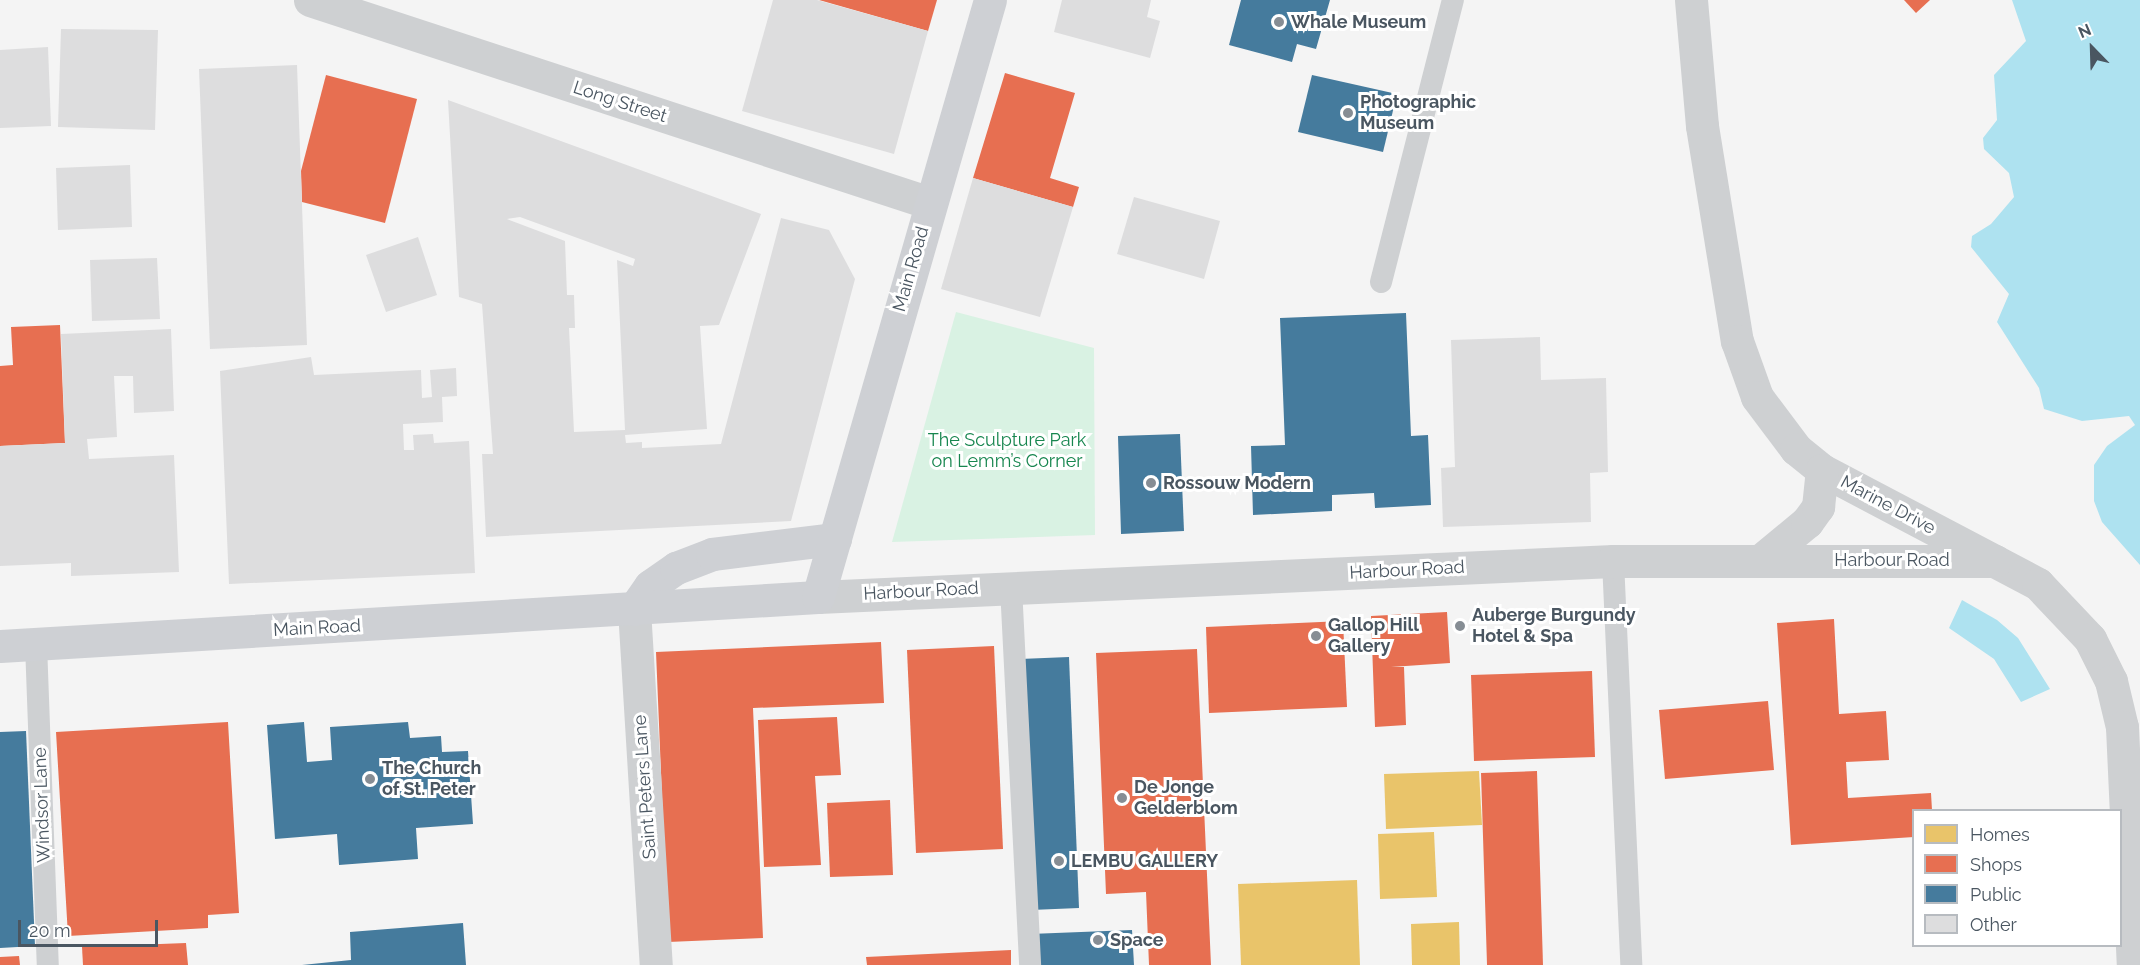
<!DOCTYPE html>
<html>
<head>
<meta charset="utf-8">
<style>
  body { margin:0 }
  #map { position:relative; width:2140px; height:965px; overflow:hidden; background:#f4f4f4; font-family:Raleway,sans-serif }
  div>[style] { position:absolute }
  .green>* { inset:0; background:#d9f2e3 }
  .water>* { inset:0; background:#aee2f0 }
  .homes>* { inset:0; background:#e9c46a }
  .shops>* { inset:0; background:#e76f51 }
  .public>* { inset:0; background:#457b9d }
  .building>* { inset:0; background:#ddddde }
  .lane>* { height:22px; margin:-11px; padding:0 11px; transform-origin:11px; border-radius:11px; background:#ced0d2 }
  .street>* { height:33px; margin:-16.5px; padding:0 16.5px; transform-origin:16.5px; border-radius:16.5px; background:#ced0d2 }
  .secondary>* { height:33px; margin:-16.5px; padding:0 16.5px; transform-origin:16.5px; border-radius:16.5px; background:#ced0d4 }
  .dots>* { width:16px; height:16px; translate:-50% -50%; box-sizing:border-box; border:3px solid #fff; border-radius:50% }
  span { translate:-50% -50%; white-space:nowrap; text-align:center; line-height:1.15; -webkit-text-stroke:6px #fff; paint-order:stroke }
  .poi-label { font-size:18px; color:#4a5661; font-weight:700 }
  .left { translate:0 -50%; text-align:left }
  .street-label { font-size:18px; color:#4a5661 }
  .park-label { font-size:18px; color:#17864f }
  .legend { position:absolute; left:1912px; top:809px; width:210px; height:138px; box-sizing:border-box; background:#fff; border:2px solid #b7bbc0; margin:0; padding:8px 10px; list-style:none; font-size:18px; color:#4a5661 }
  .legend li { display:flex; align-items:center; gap:12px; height:30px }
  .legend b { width:30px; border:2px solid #b7bbc0 }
  .north { position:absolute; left:2062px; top:18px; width:60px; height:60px; -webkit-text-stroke:4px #fff; paint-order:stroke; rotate:337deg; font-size:16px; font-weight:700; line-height:24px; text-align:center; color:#4a5661 }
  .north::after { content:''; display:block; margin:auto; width:21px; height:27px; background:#4a5661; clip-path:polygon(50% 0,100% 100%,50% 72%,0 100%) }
  .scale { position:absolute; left:18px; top:920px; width:140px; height:27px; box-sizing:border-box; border:3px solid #4a5661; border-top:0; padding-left:8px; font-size:18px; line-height:21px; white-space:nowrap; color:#4a5661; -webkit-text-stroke:4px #fff; paint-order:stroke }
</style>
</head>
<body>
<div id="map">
  <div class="green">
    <i style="clip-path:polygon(956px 312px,1094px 348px,1095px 535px,892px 542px)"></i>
  </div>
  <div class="water">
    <i style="clip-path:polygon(2012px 0,2140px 0,2140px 565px,2102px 522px,2094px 501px,2094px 465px,2107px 446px,2135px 425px,2129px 416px,2082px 421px,2044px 409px,2039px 388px,1997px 322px,2009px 294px,1971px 247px,1972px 236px,1991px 224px,2014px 197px,2009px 173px,1984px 149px,1983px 138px,1997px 120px,1994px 75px,2026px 41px)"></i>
    <i style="clip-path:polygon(1962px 600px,1997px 620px,2018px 638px,2050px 689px,2021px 702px,1994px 659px,1949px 628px)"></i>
  </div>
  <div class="homes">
    <i style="clip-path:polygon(1479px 771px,1482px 825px,1386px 829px,1384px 774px)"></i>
    <i style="clip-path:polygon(1434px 832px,1437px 897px,1380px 899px,1378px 834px)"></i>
    <i style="clip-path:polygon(1357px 880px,1360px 965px,1241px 965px,1238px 884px)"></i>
    <i style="clip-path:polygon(1459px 922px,1460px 965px,1412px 965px,1411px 924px)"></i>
  </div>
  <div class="shops">
    <i style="clip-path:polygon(819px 0,937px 0,928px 31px)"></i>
    <i style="clip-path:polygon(1904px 0,1930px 0,1916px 13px)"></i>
    <i style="clip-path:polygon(1005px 73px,1075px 93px,1050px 178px,1079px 187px,1073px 207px,973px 178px)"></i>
    <i style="clip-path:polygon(326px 75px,417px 99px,385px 223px,302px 202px,301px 171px)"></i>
    <i style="clip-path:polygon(60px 325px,65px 443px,0 446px,0 366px,13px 365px,11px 327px)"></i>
    <i style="clip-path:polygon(1447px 612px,1450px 663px,1391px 667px,1404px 667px,1406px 725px,1375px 727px,1371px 616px)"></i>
    <i style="clip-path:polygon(1834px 619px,1839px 714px,1886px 711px,1889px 760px,1846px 762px,1848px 798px,1931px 793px,1932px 810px,1914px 810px,1914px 837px,1791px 845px,1777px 623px)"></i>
    <i style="clip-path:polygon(1343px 621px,1347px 707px,1209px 713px,1206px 627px)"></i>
    <i style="clip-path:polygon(881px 642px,884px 703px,753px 708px,763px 938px,668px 942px,656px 652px)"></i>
    <i style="clip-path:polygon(994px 646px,1003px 849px,916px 853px,907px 650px)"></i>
    <i style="clip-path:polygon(1197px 649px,1211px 965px,1149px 965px,1146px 892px,1106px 894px,1096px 653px)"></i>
    <i style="clip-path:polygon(1592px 671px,1595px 757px,1474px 761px,1471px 675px)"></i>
    <i style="clip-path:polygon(1768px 701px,1774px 770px,1665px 779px,1659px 710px)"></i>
    <i style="clip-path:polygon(837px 717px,841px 775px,815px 776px,821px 865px,764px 867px,758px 720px)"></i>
    <i style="clip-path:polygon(228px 722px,239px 913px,208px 915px,208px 928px,68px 936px,56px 732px)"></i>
    <i style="clip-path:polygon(1537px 771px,1543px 965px,1487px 965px,1481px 773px)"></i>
    <i style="clip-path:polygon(890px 800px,893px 875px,830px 877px,827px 803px)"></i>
    <i style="clip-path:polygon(186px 943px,188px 965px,83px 965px,82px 947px)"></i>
    <i style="clip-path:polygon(1011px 950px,1011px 965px,867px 965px,866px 957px)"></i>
    <i style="clip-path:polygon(19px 956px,20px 965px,0 965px,0 957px)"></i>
  </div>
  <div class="public">
    <i style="clip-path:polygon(1241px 0,1330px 0,1316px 49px,1297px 44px,1292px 62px,1229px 45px)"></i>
    <i style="clip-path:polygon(1312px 75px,1397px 94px,1383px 152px,1298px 132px)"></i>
    <i style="clip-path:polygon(1406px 313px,1411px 436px,1428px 435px,1431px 505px,1375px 508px,1374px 493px,1332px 495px,1332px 511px,1253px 515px,1251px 446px,1285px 445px,1280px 318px)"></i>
    <i style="clip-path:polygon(1180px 434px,1184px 531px,1121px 534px,1118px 436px)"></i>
    <i style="clip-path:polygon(1069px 657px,1079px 908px,1031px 910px,1020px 659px)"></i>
    <i style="clip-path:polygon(304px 722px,307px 762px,332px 760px,330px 727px,408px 722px,410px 738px,441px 736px,442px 752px,468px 751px,473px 824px,416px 828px,418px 859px,339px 865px,337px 834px,275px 839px,267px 725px)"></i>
    <i style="clip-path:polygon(26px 731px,35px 946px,0 948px,0 732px)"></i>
    <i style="clip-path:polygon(463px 923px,466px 965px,302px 965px,351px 960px,350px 932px)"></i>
    <i style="clip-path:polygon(1132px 930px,1134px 965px,1031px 965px,1030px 934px)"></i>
  </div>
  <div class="building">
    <i style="clip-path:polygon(773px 0,817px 0,928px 31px,894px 154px,742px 111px)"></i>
    <i style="clip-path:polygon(1062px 0,1151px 0,1147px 17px,1160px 21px,1150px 58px,1054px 32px)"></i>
    <i style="clip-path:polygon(61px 29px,158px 30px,155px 130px,58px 127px)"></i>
    <i style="clip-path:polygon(48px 47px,51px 126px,0 128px,0 50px)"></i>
    <i style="clip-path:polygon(297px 65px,307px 345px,210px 349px,199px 69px)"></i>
    <i style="clip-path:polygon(evenodd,448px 100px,761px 214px,719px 325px,700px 326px,707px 429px,625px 435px,626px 443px,642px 442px,642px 448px,721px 444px,781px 218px,829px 230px,855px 279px,791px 521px,486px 537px,482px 454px,493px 454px,482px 304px,459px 297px,448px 100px,520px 217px,635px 259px,633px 266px,617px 260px,625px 430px,574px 432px,569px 328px,575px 328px,574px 295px,567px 295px,565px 241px,507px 219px,520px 217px)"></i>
    <i style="clip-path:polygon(130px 165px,132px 227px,58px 230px,56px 168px)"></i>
    <i style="clip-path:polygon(973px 178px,1073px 207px,1040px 317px,941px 289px)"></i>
    <i style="clip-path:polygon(1134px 197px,1220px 221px,1204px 279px,1117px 254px)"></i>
    <i style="clip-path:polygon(418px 237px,437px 295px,386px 312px,366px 255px)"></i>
    <i style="clip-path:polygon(157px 258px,160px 319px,92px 321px,90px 260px)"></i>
    <i style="clip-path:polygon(171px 329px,174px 411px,134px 413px,133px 376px,114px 376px,117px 437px,87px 439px,89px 459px,174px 455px,179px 572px,71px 576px,71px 563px,0 566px,0 446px,65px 443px,61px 334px)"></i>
    <i style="clip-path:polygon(1540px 337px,1541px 380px,1606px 378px,1608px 472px,1590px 473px,1591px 522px,1443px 527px,1441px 468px,1455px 467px,1451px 340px)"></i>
    <i style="clip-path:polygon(311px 357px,314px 375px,421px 370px,422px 398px,432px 397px,430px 370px,456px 368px,457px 396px,442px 397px,443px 422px,403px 424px,404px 450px,414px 450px,413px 435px,433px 434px,434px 443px,469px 441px,475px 573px,229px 584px,220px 371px)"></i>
  </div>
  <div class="lane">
    <i style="left:1381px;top:282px;width:291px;rotate:-75.7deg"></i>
    <i style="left:1613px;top:561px;width:404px;rotate:87.4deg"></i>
    <i style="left:1011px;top:587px;width:378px;rotate:87.1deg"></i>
    <i style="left:36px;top:644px;width:321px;rotate:87.9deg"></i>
  </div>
  <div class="street">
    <i style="left:310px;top:0;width:652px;rotate:18.13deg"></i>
    <i style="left:1691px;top:0;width:126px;rotate:85deg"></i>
    <i style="left:1702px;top:126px;width:218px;rotate:80.8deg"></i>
    <i style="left:1737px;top:341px;width:59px;rotate:70.3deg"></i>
    <i style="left:1757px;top:397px;width:65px;rotate:53.1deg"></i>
    <i style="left:1796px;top:449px;width:33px;rotate:39deg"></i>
    <i style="left:1822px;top:470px;width:244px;rotate:27.8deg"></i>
    <i style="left:2038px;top:584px;width:76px;rotate:46.6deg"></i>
    <i style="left:2090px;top:639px;width:47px;rotate:63.4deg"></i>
    <i style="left:2111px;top:681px;width:47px;rotate:76.6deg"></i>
    <i style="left:2122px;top:727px;width:238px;rotate:87.4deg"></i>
    <i style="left:1761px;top:560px;width:60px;rotate:-39.6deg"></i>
    <i style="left:1807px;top:522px;width:19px;rotate:-54deg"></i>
    <i style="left:1818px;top:507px;width:37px;rotate:-84deg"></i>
    <i style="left:818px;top:597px;width:796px;rotate:-2.59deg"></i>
    <i style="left:1613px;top:561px;width:382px"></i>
    <i style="left:634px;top:609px;width:357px;rotate:86.5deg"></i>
  </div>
  <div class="secondary">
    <i style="left:634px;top:609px;width:28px;rotate:-55deg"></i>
    <i style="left:650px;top:586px;width:32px;rotate:-35deg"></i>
    <i style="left:676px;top:568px;width:39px;rotate:-21deg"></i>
    <i style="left:712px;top:554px;width:124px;rotate:-7deg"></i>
    <i style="left:0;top:646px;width:819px;rotate:-3.43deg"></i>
    <i style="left:818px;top:597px;width:621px;rotate:-73.93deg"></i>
  </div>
  <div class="dots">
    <i style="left:1279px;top:22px;background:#868d94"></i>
    <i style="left:1348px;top:113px;background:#868d94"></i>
    <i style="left:1151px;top:483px;background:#868d94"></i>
    <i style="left:1460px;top:626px;background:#868d94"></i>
    <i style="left:1316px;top:636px;background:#868d94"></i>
    <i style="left:370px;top:779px;background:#868d94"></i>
    <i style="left:1122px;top:798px;background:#868d94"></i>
    <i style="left:1059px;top:861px;background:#868d94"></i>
    <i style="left:1098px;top:940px;background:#868d94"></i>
  </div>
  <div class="poi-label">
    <span class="left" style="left:1291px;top:22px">Whale Museum</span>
    <span class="left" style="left:1360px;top:113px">Photographic<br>Museum</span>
    <span class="left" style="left:1163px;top:483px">Rossouw Modern</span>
    <span class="left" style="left:1472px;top:626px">Auberge Burgundy<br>Hotel &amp; Spa</span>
    <span class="left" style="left:1328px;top:636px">Gallop Hill<br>Gallery</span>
    <span class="left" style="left:382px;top:779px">The Church<br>of St. Peter</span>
    <span class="left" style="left:1134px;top:798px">De Jonge<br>Gelderblom</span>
    <span class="left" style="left:1071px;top:861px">LEMBU GALLERY</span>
    <span class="left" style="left:1110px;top:940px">Space</span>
  </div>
  <div class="street-label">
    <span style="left:620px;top:102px;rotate:18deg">Long Street</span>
    <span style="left:911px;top:269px;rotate:-74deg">Main Road</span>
    <span style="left:1888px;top:505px;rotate:28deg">Marine Drive</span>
    <span style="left:1892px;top:560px">Harbour Road</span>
    <span style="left:1407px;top:570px;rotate:-3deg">Harbour Road</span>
    <span style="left:921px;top:591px;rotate:-3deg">Harbour Road</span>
    <span style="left:317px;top:628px;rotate:-3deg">Main Road</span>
    <span style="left:645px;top:787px;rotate:-94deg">Saint Peters Lane</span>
    <span style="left:42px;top:805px;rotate:-92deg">Windsor Lane</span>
  </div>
  <div class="park-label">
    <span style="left:1007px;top:451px">The Sculpture Park<br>on Lemm’s Corner</span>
  </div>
  <ul class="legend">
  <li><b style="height:16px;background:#e9c46a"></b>Homes</li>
  <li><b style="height:16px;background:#e76f51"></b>Shops</li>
  <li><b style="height:16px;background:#457b9d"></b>Public</li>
  <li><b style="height:16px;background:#ddddde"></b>Other</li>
  </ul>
  <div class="north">N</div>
  <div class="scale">20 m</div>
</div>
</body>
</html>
